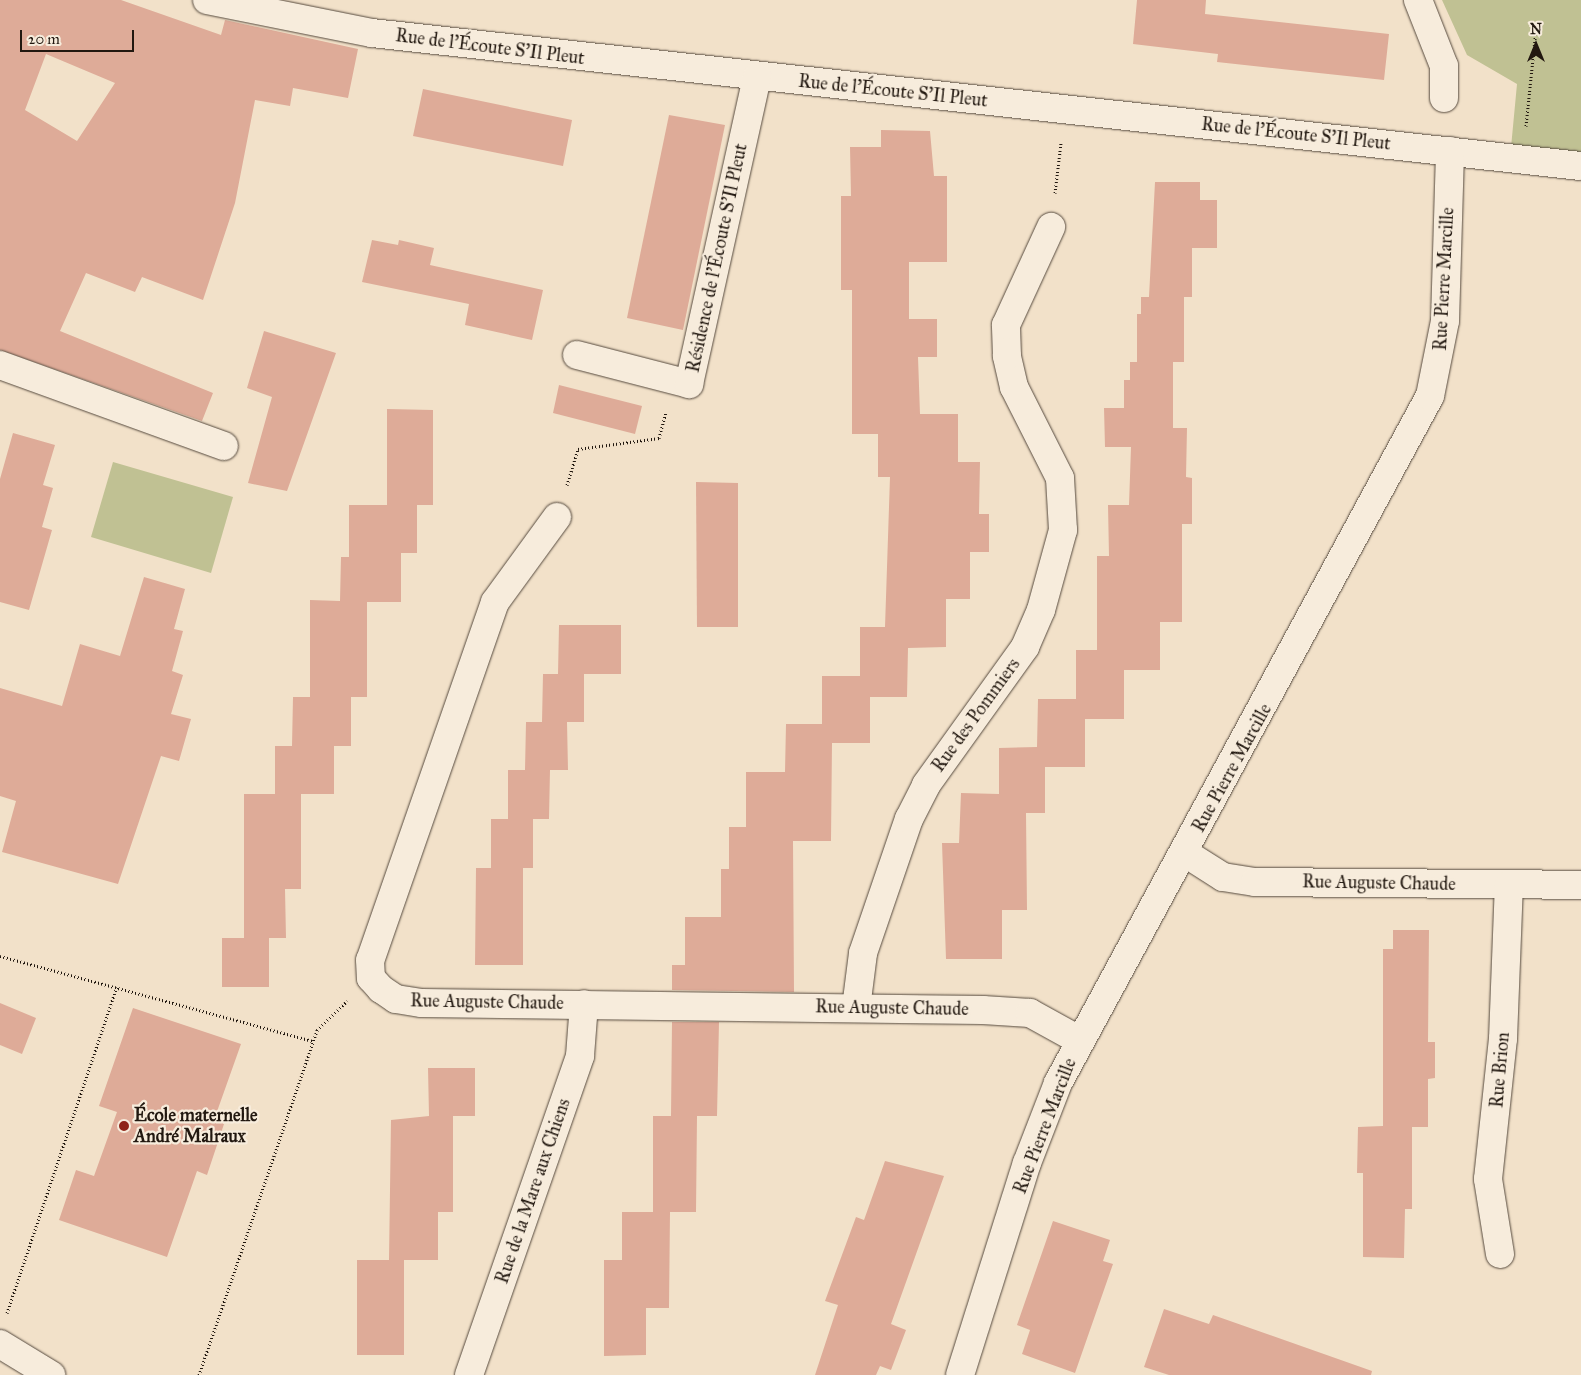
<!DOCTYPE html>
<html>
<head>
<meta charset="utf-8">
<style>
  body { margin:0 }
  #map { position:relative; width:1581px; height:1375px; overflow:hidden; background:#f2e1c9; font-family:"IM FELL Great Primer",serif }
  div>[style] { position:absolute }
  .green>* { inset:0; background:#c0c193 }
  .building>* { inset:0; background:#deab98 }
  .path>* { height:3px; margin-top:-1.5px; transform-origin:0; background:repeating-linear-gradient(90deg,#221810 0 1px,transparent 0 3.5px) }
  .roads { filter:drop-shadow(0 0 1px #564a3e) drop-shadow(0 0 1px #564a3e) }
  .street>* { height:28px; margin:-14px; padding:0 14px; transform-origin:14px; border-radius:14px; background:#f7ecdc }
  .secondary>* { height:28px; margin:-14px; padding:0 14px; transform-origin:14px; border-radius:14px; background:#f7ecdc }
  .dots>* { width:14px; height:14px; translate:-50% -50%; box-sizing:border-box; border:2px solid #f7ecdc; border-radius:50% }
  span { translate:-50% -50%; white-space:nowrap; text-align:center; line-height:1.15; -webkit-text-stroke:4.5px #f7ecdc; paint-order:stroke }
  .street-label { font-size:18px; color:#221810 }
  .poi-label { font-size:18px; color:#221810; font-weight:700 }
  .left { translate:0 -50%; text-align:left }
  .north { position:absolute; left:1511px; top:20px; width:50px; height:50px; -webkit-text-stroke:4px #f7ecdc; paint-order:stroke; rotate:0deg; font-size:14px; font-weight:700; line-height:20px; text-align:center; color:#221810 }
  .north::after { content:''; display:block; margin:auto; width:18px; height:22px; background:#221810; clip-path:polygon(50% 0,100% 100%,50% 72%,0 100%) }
  .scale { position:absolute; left:20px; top:30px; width:114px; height:22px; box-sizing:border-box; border:2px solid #221810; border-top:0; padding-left:6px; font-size:15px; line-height:18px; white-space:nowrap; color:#221810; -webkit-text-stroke:4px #f7ecdc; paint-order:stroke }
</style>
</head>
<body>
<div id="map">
  <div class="green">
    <i style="clip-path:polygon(1442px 0,1581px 0,1581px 166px,1510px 158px,1517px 84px,1467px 55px)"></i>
    <i style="clip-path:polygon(113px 462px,233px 497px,211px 573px,91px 537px)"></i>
  </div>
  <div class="building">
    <i style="clip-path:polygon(evenodd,0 0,121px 0,221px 35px,225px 20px,358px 49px,348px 98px,293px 88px,290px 106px,255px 100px,235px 203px,203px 300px,142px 277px,135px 292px,86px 273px,60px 331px,213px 393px,202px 421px,0 350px,0 0,46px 54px,115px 83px,77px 141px,25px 110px,46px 54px)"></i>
    <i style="clip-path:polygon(1137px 0,1206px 0,1205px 14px,1389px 34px,1384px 80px,1217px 62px,1218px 54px,1133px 44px)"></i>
    <i style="clip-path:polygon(423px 89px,572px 120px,563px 166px,413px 136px)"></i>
    <i style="clip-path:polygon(669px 115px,725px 125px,683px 330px,627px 318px)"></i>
    <i style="clip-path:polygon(881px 130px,930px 131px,934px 176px,947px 176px,947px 262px,909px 262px,909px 319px,937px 319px,937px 357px,918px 357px,920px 414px,958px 414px,958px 462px,980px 462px,979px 514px,989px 514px,989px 552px,970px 552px,970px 599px,946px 599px,946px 647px,908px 648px,907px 697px,870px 697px,870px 743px,832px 743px,831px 841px,793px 841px,794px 992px,672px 990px,672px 965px,685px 965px,685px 917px,721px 917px,721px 869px,729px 869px,729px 827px,746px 827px,746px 772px,785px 772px,786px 724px,822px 724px,822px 676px,860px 676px,860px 627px,885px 627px,890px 477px,878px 477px,878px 434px,852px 434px,852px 290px,841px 290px,841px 196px,851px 196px,850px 147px,881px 147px)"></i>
    <i style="clip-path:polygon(1155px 182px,1200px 182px,1200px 200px,1217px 200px,1217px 248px,1192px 248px,1192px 297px,1184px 297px,1184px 362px,1173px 362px,1173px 428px,1187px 428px,1186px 477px,1192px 478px,1192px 524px,1182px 524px,1182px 622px,1160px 622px,1160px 670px,1124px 670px,1124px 719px,1085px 719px,1085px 767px,1045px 767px,1045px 813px,1026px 813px,1027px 910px,1002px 910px,1002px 959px,946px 959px,942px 843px,959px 843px,961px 793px,999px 794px,999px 748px,1037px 747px,1038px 699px,1076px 699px,1076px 650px,1097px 650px,1097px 556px,1109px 556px,1108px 505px,1129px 505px,1131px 447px,1105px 447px,1104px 408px,1124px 408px,1124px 380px,1130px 380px,1130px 362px,1137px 362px,1137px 314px,1141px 314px,1141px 297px,1149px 297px)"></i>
    <i style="clip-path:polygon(372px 240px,398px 245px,399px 240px,434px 248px,430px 265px,543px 290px,532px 340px,465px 325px,469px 304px,362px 282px)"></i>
    <i style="clip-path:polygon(264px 331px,336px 353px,287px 491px,248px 483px,272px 397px,247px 388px)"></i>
    <i style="clip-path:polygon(559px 385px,642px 406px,635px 434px,553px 413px)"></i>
    <i style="clip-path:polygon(387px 409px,433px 410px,433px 505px,417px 505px,417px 553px,401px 553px,401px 602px,367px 602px,367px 697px,351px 697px,351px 746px,334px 746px,334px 794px,301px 794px,301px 889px,285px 889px,286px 938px,269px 938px,269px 987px,222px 987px,222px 938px,244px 938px,244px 794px,275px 794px,275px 746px,292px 746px,293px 697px,310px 697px,310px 600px,340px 601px,341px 557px,349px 557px,349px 505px,387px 505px)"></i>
    <i style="clip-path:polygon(13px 433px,55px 445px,43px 485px,53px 488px,42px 527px,52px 530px,29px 610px,0 602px,0 479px)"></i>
    <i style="clip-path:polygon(696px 482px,738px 483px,738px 627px,697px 627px)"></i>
    <i style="clip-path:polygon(144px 577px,185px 589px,174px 629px,183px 631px,172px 671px,183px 675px,171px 714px,191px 719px,179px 761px,161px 756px,118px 884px,2px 852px,16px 801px,0 796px,0 688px,62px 706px,80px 644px,120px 656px)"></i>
    <i style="clip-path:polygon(559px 625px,621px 625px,621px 674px,584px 674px,584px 722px,542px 722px,543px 674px,558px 674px)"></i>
    <i style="clip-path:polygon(526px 722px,567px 722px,568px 770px,550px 770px,549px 819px,533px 819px,533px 868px,523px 868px,523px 965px,475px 965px,476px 868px,491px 868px,491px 819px,508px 819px,508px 770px,525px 770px)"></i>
    <i style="clip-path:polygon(1393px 930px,1429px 930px,1428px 1042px,1435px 1042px,1435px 1078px,1428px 1079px,1428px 1127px,1412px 1127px,1412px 1209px,1405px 1209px,1404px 1258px,1363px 1257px,1363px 1173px,1357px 1173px,1358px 1127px,1383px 1126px,1383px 949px,1393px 949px)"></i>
    <i style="clip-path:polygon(0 1003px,36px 1018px,22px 1054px,0 1045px)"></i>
    <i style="clip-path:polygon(133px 1008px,241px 1044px,214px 1120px,224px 1124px,207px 1175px,197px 1171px,167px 1257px,59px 1220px,76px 1170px,94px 1176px,117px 1112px,99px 1106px)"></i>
    <i style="clip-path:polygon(672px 1022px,719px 1022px,717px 1116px,697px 1116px,696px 1212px,670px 1212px,669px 1308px,646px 1308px,646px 1355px,604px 1356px,604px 1260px,622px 1260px,622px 1212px,653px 1212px,653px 1116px,671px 1116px)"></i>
    <i style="clip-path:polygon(428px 1068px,475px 1068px,475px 1116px,453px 1116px,453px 1212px,438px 1212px,438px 1260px,404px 1260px,404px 1355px,357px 1355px,357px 1260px,389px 1260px,391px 1120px,429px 1116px)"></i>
    <i style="clip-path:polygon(885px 1161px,944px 1176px,891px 1324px,906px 1330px,891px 1370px,880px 1366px,876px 1375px,815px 1375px,838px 1305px,825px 1301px,856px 1217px,864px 1220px)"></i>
    <i style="clip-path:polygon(1053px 1221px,1110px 1240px,1103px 1261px,1113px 1264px,1075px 1373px,1022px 1354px,1030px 1330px,1017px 1325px)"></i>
    <i style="clip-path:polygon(1164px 1309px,1209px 1324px,1213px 1315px,1372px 1371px,1371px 1375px,1169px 1375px,1144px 1367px)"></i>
  </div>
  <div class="path">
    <i style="left:1526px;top:126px;width:98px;rotate:-84.1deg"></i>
    <i style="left:1055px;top:193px;width:50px;rotate:-83.2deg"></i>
    <i style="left:567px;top:485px;width:38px;rotate:-73deg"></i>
    <i style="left:578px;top:449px;width:82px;rotate:-7.7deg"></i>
    <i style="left:659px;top:438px;width:27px;rotate:-75deg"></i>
    <i style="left:0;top:956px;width:324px;rotate:15.2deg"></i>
    <i style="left:7px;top:1313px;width:344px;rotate:-71.4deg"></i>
    <i style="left:199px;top:1375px;width:365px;rotate:-71.1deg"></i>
    <i style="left:317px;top:1030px;width:42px;rotate:-44deg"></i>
  </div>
  <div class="roads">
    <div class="street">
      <i style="left:207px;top:0;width:168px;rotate:11.3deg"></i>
      <i style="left:372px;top:33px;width:1216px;rotate:6.28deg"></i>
      <i style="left:1418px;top:0;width:71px;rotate:68.5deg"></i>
      <i style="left:1444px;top:66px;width:32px;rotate:90deg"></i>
      <i style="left:577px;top:355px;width:116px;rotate:14.5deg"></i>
      <i style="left:689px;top:384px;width:314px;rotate:-77.5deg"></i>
      <i style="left:0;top:365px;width:238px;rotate:19.9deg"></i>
      <i style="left:557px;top:517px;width:105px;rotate:126.1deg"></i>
      <i style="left:495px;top:602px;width:379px;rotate:109.2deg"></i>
      <i style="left:370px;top:960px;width:18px;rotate:87deg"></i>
      <i style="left:371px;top:978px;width:15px;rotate:48deg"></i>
      <i style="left:381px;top:989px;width:18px;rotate:34deg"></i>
      <i style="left:396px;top:999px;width:26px;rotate:9deg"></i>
      <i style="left:422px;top:1003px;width:561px;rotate:0.71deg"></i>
      <i style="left:983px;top:1010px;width:47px;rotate:3.7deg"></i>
      <i style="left:1030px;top:1013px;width:56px;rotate:28.9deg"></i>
      <i style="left:1185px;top:853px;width:45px;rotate:32.3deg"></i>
      <i style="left:1223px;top:877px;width:32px;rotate:9deg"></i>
      <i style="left:1255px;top:882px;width:326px;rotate:0.5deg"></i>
      <i style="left:856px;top:1008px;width:55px;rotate:-82.7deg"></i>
      <i style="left:863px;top:953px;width:142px;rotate:-71.1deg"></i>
      <i style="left:909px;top:819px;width:38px;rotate:-63deg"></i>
      <i style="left:926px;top:785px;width:170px;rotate:-54.3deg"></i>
      <i style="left:1025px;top:647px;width:40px;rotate:-66.6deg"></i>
      <i style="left:1041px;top:610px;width:83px;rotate:-74.6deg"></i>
      <i style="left:1063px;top:530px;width:52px;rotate:-93.3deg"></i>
      <i style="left:1060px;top:478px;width:102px;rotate:-116.8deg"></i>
      <i style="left:1014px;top:387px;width:32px;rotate:-103deg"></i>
      <i style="left:1007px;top:356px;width:31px;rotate:-92deg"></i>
      <i style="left:1006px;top:325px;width:108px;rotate:-65.3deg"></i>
      <i style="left:1500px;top:1254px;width:76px;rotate:-99.1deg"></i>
      <i style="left:1488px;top:1179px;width:141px;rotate:-83.9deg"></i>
      <i style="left:1503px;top:1039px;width:154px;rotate:-87.8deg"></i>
      <i style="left:469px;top:1375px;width:338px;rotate:-70.8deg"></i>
      <i style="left:580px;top:1056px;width:52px;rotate:-85.6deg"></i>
      <i style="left:960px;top:1375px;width:222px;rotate:-72.5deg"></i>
      <i style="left:1027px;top:1163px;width:86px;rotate:-68.8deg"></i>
      <i style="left:1058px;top:1083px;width:781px;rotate:-61.57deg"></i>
      <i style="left:1430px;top:396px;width:76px;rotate:-78.7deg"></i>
      <i style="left:1445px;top:321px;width:170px;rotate:-88.3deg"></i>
    </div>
    <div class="secondary">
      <i style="left:0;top:1344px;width:60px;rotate:31.3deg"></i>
    </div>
  </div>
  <div class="dots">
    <i style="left:124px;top:1126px;background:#8f2418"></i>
  </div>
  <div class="street-label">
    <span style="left:490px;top:47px;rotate:7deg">Rue de l'Écoute S'Il Pleut</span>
    <span style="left:893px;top:91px;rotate:6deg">Rue de l'Écoute S'Il Pleut</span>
    <span style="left:1296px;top:134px;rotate:6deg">Rue de l'Écoute S'Il Pleut</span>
    <span style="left:717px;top:258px;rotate:-78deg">Résidence de l'Écoute S'Il Pleut</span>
    <span style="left:1444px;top:279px;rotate:-87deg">Rue Pierre Marcille</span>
    <span style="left:976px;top:715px;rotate:-54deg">Rue des Pommiers</span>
    <span style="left:1232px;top:768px;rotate:-61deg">Rue Pierre Marcille</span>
    <span style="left:1379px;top:883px;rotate:1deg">Rue Auguste Chaude</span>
    <span style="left:487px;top:1002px;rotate:1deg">Rue Auguste Chaude</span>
    <span style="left:892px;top:1008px;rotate:1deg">Rue Auguste Chaude</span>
    <span style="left:1500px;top:1070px;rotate:-85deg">Rue Brion</span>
    <span style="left:1045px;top:1126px;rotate:-69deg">Rue Pierre Marcille</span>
    <span style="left:533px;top:1191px;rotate:-71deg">Rue de la Mare aux Chiens</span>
  </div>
  <div class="poi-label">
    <span class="left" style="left:134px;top:1126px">École maternelle<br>André Malraux</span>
  </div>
  <div class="north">N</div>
  <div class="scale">20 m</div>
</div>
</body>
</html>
